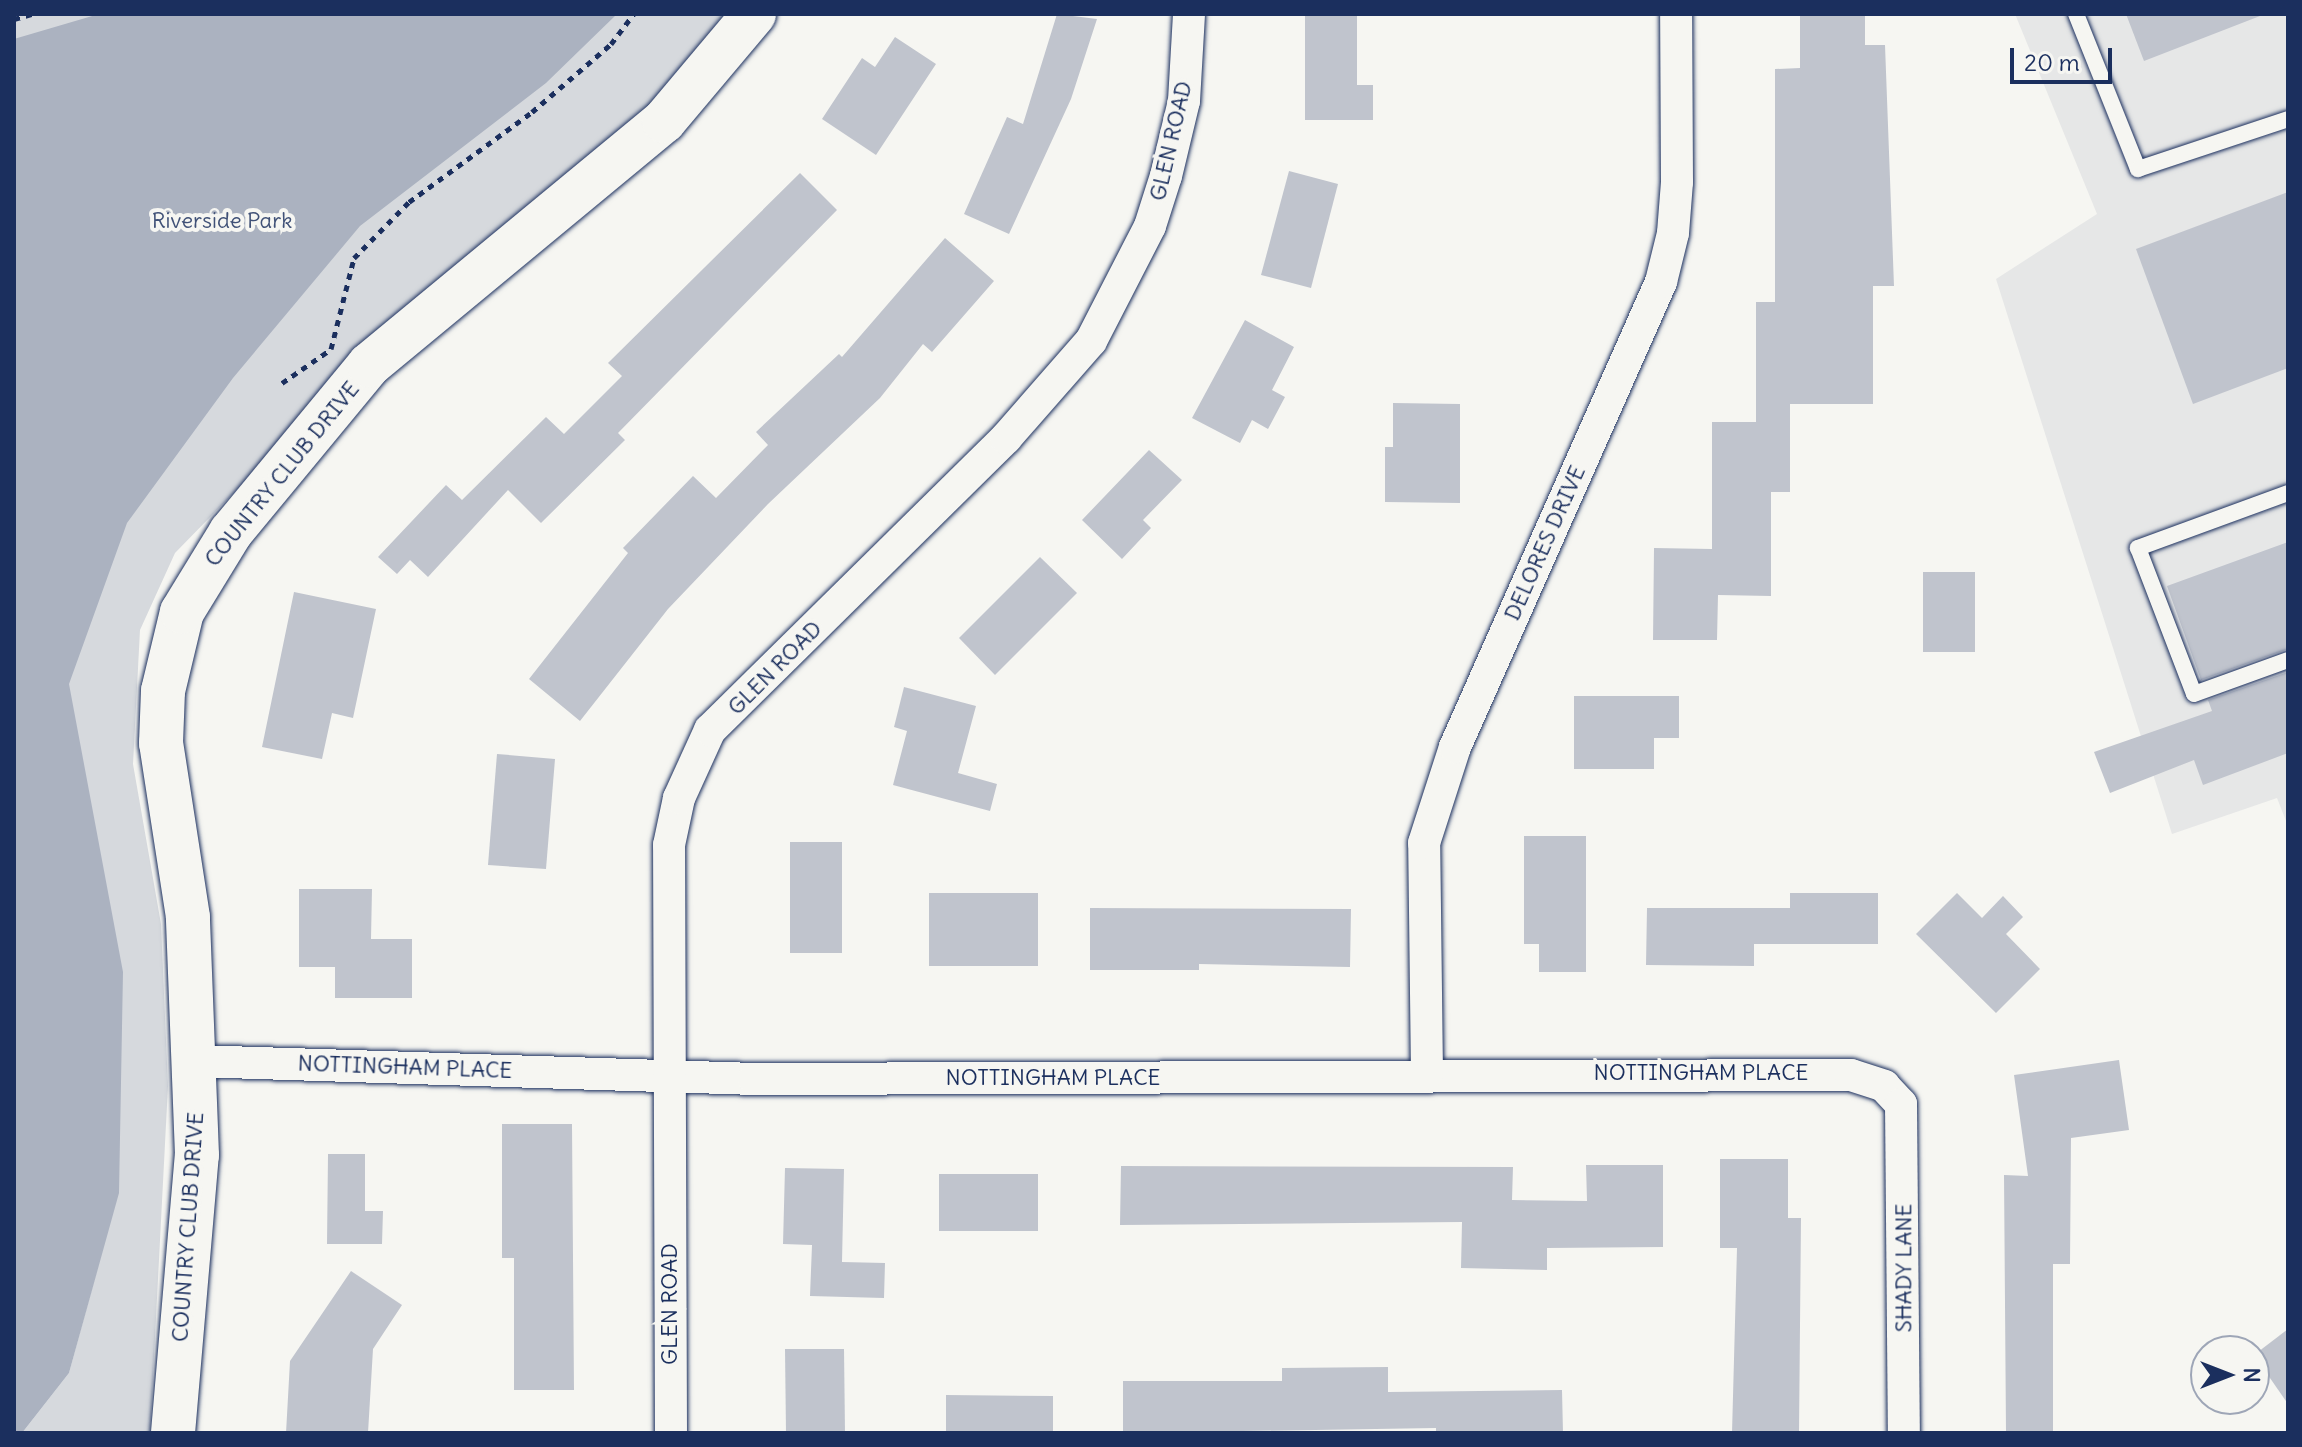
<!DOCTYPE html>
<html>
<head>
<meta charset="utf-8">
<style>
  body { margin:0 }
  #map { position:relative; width:2302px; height:1447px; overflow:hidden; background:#f6f6f2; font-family:Delius,sans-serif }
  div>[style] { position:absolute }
  .built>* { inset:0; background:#e6e7e7 }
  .green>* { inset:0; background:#d6d9dd }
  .water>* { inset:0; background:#abb2c0 }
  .building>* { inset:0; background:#c0c4cd }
  .path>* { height:5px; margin-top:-2.5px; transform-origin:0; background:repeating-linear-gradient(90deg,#1b2f5e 0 6px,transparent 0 12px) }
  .roads { filter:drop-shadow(0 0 2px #1b2f5e) drop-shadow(0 0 2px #1b2f5e) }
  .lane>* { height:16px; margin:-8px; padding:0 8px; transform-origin:8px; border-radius:8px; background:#f6f6f2 }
  .street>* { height:32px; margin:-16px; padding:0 16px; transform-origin:16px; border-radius:16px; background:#f6f6f2 }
  .secondary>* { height:44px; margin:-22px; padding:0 22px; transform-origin:22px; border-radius:22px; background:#f6f6f2 }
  span { translate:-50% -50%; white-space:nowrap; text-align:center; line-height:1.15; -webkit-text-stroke:8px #f6f6f2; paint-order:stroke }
  .street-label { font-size:22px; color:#1b2f5e }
  .park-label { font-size:22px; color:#405177 }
  .frame { position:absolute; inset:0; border:16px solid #1b2f5e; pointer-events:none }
  .north { position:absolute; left:2190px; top:1335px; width:80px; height:80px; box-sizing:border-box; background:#f6f6f2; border:2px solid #9ea6b7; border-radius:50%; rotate:90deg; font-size:22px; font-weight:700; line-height:32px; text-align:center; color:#1b2f5e }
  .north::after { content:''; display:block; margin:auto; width:28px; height:36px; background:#1b2f5e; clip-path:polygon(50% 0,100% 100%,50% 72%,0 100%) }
  .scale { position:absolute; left:2010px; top:48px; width:102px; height:36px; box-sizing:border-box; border:4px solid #1b2f5e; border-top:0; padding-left:10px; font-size:24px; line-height:28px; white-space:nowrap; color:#1b2f5e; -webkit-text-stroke:6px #f6f6f2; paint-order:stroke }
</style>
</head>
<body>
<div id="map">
  <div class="built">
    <i style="clip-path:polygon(2015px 14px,2288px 14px,2288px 826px,2277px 798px,2172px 834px,1996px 279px,2097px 214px)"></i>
  </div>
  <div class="green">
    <i style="clip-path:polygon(14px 14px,754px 14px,254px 472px,175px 553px,140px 630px,133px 764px,161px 924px,168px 1086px,150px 1433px,22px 1433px,69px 1373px,118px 1193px,14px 674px)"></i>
  </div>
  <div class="water">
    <i style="clip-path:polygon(99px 14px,617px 14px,546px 83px,360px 226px,233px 378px,127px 523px,69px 684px,123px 972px,119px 1193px,69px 1373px,22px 1433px,14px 1433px,14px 39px)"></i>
  </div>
  <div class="building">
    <i style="clip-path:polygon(1057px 14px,1097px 19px,1071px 99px,1009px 234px,964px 214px,1007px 117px,1023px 124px)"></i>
    <i style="clip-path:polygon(1305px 14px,1357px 14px,1357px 85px,1373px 85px,1373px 120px,1305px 120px)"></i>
    <i style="clip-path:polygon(1800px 14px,1865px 14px,1865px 45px,1885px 45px,1894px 286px,1873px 286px,1873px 404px,1790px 404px,1790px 492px,1771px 492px,1771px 596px,1718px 595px,1717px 640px,1653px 640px,1654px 548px,1712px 549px,1712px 422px,1756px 422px,1756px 302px,1775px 302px,1775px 69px,1800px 68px)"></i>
    <i style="clip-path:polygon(2126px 14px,2259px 14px,2260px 16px,2144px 61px)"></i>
    <i style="clip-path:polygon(895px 37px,936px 64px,876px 155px,822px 119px,862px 58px,875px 67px)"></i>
    <i style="clip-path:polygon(1289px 171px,1338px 184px,1311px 288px,1261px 275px)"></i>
    <i style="clip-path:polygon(800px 173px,837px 210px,618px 433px,625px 440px,541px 523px,508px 490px,428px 577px,410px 560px,397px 574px,378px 557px,446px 485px,462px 500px,546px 417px,564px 434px,622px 376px,608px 363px)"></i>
    <i style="clip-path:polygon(2288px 192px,2288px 368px,2193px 404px,2136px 249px)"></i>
    <i style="clip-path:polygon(945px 238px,994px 281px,932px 352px,923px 344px,880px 398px,768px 504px,668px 609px,580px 721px,529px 679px,628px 553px,623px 548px,693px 476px,716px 498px,768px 445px,756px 432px,839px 354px,842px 357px)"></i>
    <i style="clip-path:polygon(1245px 320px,1294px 347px,1272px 390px,1285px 397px,1268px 429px,1252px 420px,1240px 443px,1192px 418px)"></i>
    <i style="clip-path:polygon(1393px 403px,1460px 404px,1460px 503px,1385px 502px,1385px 447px,1393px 447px)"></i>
    <i style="clip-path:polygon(1149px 450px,1182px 480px,1143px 520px,1151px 528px,1122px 559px,1082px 520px)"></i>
    <i style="clip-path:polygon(2288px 542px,2288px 649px,2201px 680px,2167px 586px)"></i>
    <i style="clip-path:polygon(1040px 557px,1077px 593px,995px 675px,959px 638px)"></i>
    <i style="clip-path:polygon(1923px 572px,1975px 572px,1975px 652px,1923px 652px)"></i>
    <i style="clip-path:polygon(294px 592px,376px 609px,353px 718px,332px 713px,322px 759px,262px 747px)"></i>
    <i style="clip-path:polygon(2288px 672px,2288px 753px,2203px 785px,2194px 760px,2110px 793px,2094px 752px,2212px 711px,2208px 700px)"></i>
    <i style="clip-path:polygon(904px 687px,976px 706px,958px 773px,997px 784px,990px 811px,893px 785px,907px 731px,894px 727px)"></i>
    <i style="clip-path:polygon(1574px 696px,1679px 696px,1679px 738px,1654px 738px,1654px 769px,1574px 769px)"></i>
    <i style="clip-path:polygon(497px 754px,555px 759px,546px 869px,488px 865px)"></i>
    <i style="clip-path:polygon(1524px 836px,1586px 836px,1586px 972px,1539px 972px,1539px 944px,1524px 944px)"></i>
    <i style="clip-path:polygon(790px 842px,842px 842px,842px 953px,790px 953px)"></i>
    <i style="clip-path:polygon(299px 889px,372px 889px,371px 939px,412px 939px,412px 998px,335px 998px,335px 967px,299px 967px)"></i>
    <i style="clip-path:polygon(929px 893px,1038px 893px,1038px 966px,929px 966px)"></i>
    <i style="clip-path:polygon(1790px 893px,1878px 893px,1878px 944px,1754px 944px,1754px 966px,1646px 965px,1647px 908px,1790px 908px)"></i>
    <i style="clip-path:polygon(1957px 893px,1982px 918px,2003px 896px,2023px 917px,2006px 934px,2040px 969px,1996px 1013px,1916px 934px)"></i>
    <i style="clip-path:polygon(1090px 908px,1351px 909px,1350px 967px,1199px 964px,1199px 970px,1090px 970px)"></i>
    <i style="clip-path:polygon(2119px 1060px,2129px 1130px,2071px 1138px,2070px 1264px,2053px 1264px,2053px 1433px,2006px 1433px,2004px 1175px,2028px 1176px,2014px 1075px)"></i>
    <i style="clip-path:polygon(502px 1124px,572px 1124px,574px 1390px,514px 1390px,514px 1258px,502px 1258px)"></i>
    <i style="clip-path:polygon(328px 1154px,365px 1154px,365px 1211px,383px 1211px,382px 1244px,327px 1244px)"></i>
    <i style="clip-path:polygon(1720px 1159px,1788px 1159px,1788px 1218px,1801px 1218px,1799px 1433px,1732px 1433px,1737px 1248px,1720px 1248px)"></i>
    <i style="clip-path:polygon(1586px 1165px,1663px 1165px,1663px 1247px,1547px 1248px,1547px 1270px,1461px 1268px,1462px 1222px,1120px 1225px,1121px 1166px,1513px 1167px,1512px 1200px,1587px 1201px)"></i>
    <i style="clip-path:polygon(785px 1168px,844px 1169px,842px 1262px,885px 1263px,884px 1298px,810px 1296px,812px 1245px,783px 1244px)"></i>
    <i style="clip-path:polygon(939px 1174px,1038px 1174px,1038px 1231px,939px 1231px)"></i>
    <i style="clip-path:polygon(351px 1271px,402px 1305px,373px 1349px,368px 1433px,286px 1433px,290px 1361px)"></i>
    <i style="clip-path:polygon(2288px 1329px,2288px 1404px,2254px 1355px)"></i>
    <i style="clip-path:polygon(785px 1349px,844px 1349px,845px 1433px,786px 1433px)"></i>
    <i style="clip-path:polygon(1388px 1367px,1388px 1392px,1562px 1390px,1563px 1433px,1436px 1433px,1436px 1428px,1123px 1433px,1123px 1381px,1282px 1381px,1282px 1368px)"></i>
    <i style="clip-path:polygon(946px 1395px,1053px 1396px,1053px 1433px,946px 1433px)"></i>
  </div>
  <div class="path">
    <i style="left:14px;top:19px;width:19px;rotate:-16deg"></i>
    <i style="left:331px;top:349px;width:94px;rotate:-75.8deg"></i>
    <i style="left:354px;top:258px;width:78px;rotate:-45.5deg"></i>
    <i style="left:409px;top:202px;width:152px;rotate:-36.2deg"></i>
    <i style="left:532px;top:112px;width:104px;rotate:-40.7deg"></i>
    <i style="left:611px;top:44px;width:38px;rotate:-53deg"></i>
    <i style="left:282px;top:383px;width:55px;rotate:-34.6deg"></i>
  </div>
  <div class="roads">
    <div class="lane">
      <i style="left:2076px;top:14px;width:167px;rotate:68.2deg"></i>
      <i style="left:2138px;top:169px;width:158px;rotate:-18.4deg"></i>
      <i style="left:2288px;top:493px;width:160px;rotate:159.9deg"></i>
      <i style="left:2138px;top:548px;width:156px;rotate:69deg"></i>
      <i style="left:2194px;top:694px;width:100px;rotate:-19.9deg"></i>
    </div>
    <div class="street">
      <i style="left:195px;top:1061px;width:559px;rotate:1.84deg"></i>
      <i style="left:754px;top:1079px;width:1097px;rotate:-0.21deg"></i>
      <i style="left:1851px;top:1075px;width:35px;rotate:18deg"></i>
      <i style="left:1884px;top:1086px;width:25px;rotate:47deg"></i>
      <i style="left:1901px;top:1104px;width:329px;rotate:89.5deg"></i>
      <i style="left:1427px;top:1074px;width:231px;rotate:-90.7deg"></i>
      <i style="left:1424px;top:843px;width:101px;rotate:-72.1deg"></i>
      <i style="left:1455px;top:747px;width:509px;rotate:-66.11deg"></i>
      <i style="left:1661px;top:282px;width:50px;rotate:-76.2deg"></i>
      <i style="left:1673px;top:233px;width:51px;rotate:-85.5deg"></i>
      <i style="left:1677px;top:182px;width:168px;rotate:-90.3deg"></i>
      <i style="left:671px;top:1433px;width:588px;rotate:-90.19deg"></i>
      <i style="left:669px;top:845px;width:48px;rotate:-78deg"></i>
      <i style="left:679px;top:798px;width:75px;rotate:-65.5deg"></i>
      <i style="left:710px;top:730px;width:416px;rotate:-44.6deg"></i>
      <i style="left:1006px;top:438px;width:129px;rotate:-48.8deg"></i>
      <i style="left:1091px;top:341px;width:129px;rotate:-62.8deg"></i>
      <i style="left:1150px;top:226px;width:52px;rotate:-72.3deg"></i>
      <i style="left:1166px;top:176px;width:77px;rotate:-76.5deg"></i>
      <i style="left:1184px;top:101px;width:87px;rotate:-86.7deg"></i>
    </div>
    <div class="secondary">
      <i style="left:173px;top:1433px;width:279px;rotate:-85.1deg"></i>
      <i style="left:197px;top:1155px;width:238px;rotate:-92.2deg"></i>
      <i style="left:188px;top:917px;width:176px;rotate:-98.8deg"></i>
      <i style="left:161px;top:743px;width:52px;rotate:-87.8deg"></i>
      <i style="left:163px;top:691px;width:81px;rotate:-76.5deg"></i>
      <i style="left:182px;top:612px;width:94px;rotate:-58.5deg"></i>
      <i style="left:231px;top:532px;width:217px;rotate:-50.4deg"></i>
      <i style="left:369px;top:365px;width:383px;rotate:-39.6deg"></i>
      <i style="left:664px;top:121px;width:140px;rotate:-49.9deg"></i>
    </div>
  </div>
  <div class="street-label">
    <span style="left:1171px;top:141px;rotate:-77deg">GLEN ROAD</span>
    <span style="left:282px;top:474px;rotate:-51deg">COUNTRY CLUB DRIVE</span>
    <span style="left:1545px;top:543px;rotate:-66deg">DELORES DRIVE</span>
    <span style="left:775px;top:668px;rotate:-45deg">GLEN ROAD</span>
    <span style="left:405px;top:1067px;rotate:2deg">NOTTINGHAM PLACE</span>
    <span style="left:1701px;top:1073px">NOTTINGHAM PLACE</span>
    <span style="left:1053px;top:1078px">NOTTINGHAM PLACE</span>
    <span style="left:188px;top:1227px;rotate:-86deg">COUNTRY CLUB DRIVE</span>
    <span style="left:1904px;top:1268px;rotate:-90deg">SHADY LANE</span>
    <span style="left:670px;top:1304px;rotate:-90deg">GLEN ROAD</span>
  </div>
  <div class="park-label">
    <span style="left:222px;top:221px">Riverside Park</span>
  </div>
  <div class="frame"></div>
  <div class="north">N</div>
  <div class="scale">20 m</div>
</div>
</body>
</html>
